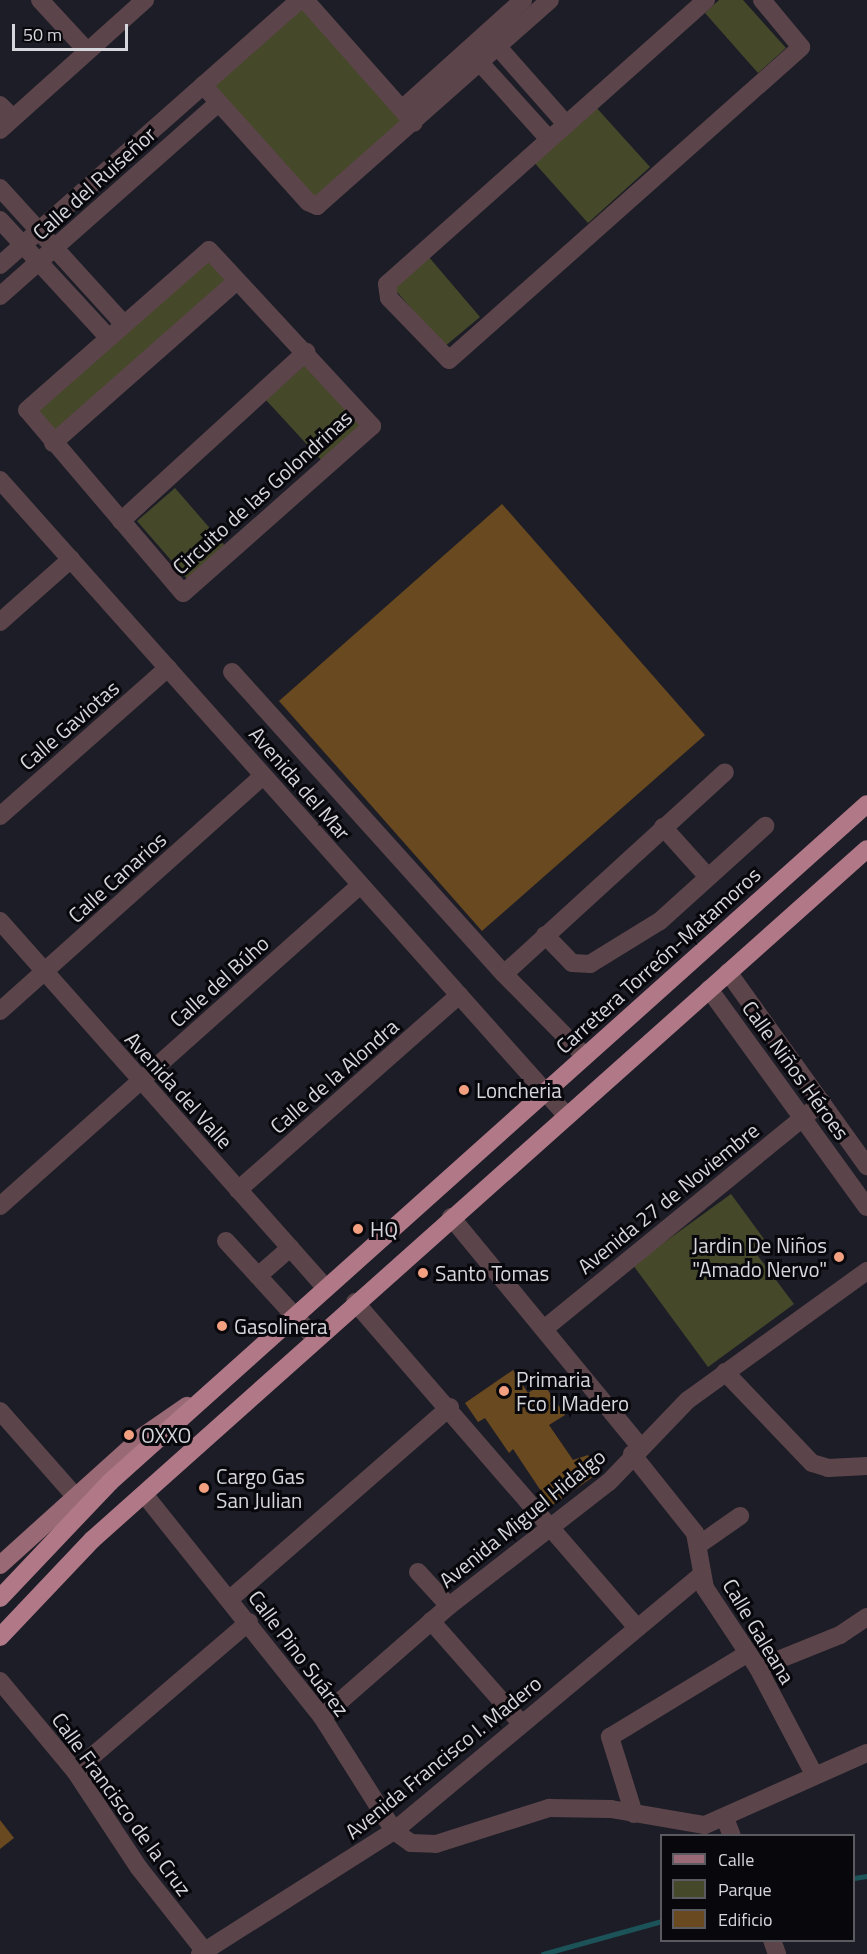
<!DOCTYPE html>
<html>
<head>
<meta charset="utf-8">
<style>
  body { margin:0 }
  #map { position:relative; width:867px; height:1954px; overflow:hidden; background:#1d1d27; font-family:"Titillium Web",sans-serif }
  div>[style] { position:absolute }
  .green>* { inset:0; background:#46482a }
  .stream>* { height:4.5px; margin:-2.25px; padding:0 2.25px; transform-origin:2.25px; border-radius:2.25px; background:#1b5359 }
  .building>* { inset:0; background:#69491f }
  .minor>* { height:18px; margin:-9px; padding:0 9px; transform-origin:9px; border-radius:9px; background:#5c454a }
  .major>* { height:18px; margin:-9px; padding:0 9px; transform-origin:9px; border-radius:9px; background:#996a75 }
  .highway>* { height:18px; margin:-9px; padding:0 9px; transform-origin:9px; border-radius:9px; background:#b17987 }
  .dots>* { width:16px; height:16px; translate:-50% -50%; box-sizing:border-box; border:3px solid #08080c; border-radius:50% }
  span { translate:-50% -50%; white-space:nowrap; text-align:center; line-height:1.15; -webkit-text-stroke:6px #08080c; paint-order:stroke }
  .street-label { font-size:21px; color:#d6d6dd }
  .poi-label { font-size:21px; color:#d6d6dd }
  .left { translate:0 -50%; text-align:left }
  .right { translate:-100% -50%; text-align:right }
  .legend { position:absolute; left:660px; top:1834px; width:195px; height:108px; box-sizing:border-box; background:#08080c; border:2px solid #5a5a60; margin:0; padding:8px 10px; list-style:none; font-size:18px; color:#d6d6dd }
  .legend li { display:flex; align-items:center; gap:12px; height:30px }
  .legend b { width:30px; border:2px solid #5a5a60 }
  .scale { position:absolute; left:12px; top:24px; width:116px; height:27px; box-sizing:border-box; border:3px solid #d6d6dd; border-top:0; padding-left:8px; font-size:18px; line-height:21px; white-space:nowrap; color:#d6d6dd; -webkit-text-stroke:4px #08080c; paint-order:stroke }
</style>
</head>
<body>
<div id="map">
  <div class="green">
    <i style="clip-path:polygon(719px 0,743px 0,786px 48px,758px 73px,705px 13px)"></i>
    <i style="clip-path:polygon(303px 7px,406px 124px,316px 204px,212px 87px)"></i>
    <i style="clip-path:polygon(594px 105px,650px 167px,588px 223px,532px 160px)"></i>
    <i style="clip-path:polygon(428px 256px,480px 317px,444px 347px,392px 286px)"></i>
    <i style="clip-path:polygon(208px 260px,227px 280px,56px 434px,36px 411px)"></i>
    <i style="clip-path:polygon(305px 365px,363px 427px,324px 463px,266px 400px)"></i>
    <i style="clip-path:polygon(175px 488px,227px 548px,189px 581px,137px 521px)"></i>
    <i style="clip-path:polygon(731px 1194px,767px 1243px,755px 1252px,794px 1304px,708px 1367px,633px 1265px)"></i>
  </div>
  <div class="stream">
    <i style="left:854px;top:1878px;width:13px;rotate:-9deg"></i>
    <i style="left:543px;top:1954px;width:123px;rotate:-15.5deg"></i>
  </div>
  <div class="building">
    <i style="clip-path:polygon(502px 504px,705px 735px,482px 931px,279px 701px)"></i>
    <i style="clip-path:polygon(513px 1370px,528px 1393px,543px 1383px,565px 1415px,549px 1425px,573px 1460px,588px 1455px,600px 1472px,551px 1506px,513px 1449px,509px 1453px,485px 1418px,478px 1422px,465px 1403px)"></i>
    <i style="clip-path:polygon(0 1820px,14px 1838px,0 1849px)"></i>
  </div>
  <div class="minor">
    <i style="left:40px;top:0;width:69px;rotate:47.3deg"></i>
    <i style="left:305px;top:0;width:164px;rotate:48.5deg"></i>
    <i style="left:706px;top:0;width:427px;rotate:138.3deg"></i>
    <i style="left:387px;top:284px;width:14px;rotate:82deg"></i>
    <i style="left:389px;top:298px;width:86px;rotate:45.9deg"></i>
    <i style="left:449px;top:360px;width:471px;rotate:-41.6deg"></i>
    <i style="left:801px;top:47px;width:61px;rotate:-129.7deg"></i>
    <i style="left:491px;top:39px;width:112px;rotate:48.6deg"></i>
    <i style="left:473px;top:55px;width:112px;rotate:47.9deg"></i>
    <i style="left:203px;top:85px;width:157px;rotate:48.1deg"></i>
    <i style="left:308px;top:202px;width:10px;rotate:24deg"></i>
    <i style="left:317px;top:206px;width:311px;rotate:-41.5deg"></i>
    <i style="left:0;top:105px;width:18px;rotate:45deg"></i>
    <i style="left:402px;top:109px;width:163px;rotate:-42deg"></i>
    <i style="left:0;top:130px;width:195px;rotate:-41.9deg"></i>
    <i style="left:0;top:188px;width:181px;rotate:47.7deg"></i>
    <i style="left:0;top:220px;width:158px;rotate:47.3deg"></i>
    <i style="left:209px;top:250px;width:240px;rotate:47.2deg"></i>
    <i style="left:372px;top:426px;width:252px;rotate:138.5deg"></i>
    <i style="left:183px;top:593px;width:240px;rotate:-130.4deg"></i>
    <i style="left:27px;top:410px;width:242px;rotate:-41.3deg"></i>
    <i style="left:0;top:265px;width:400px;rotate:-41.5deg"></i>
    <i style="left:0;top:296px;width:291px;rotate:-41.5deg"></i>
    <i style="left:53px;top:443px;width:245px;rotate:-41.4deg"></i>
    <i style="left:0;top:480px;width:851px;rotate:48.29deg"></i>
    <i style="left:121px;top:521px;width:251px;rotate:-42.4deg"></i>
    <i style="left:0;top:622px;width:95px;rotate:-41.6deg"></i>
    <i style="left:232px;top:672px;width:406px;rotate:48deg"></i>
    <i style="left:504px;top:974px;width:115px;rotate:45.4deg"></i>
    <i style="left:0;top:816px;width:224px;rotate:-41.4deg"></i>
    <i style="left:663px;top:827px;width:67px;rotate:48deg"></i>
    <i style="left:0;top:921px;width:491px;rotate:48.4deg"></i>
    <i style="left:545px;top:935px;width:39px;rotate:46deg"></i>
    <i style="left:572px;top:963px;width:18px;rotate:3deg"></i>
    <i style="left:590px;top:964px;width:82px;rotate:-31.6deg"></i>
    <i style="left:660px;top:921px;width:142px;rotate:-42.1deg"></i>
    <i style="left:728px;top:972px;width:239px;rotate:54.4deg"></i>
    <i style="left:504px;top:974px;width:299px;rotate:-42.4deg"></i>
    <i style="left:709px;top:989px;width:269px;rotate:54.1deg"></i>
    <i style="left:0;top:1011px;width:353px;rotate:-41.8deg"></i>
    <i style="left:238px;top:1190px;width:295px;rotate:-41.4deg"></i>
    <i style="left:0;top:1206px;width:482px;rotate:-41.7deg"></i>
    <i style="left:451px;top:1217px;width:296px;rotate:50.5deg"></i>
    <i style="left:226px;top:1241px;width:132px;rotate:47.5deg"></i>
    <i style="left:258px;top:1276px;width:43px;rotate:-41.2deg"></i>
    <i style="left:355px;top:1302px;width:431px;rotate:49.1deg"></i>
    <i style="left:544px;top:1329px;width:359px;rotate:-39.2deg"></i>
    <i style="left:725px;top:1372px;width:126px;rotate:46.3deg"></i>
    <i style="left:812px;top:1463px;width:17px;rotate:17deg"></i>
    <i style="left:828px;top:1468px;width:39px;rotate:-3deg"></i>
    <i style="left:0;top:1411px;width:113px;rotate:48.6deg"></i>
    <i style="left:632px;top:1454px;width:101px;rotate:51.4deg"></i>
    <i style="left:695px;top:1533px;width:56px;rotate:79.7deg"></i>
    <i style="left:705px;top:1588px;width:96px;rotate:56.5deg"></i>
    <i style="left:758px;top:1668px;width:120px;rotate:62.2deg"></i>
    <i style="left:144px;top:1494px;width:285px;rotate:51.4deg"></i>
    <i style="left:322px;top:1717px;width:135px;rotate:57.7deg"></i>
    <i style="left:394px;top:1831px;width:21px;rotate:35deg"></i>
    <i style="left:411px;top:1843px;width:25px;rotate:2deg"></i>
    <i style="left:436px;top:1844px;width:119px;rotate:-17.7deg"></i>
    <i style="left:549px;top:1808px;width:62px;rotate:0.9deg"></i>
    <i style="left:611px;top:1809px;width:95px;rotate:9.7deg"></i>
    <i style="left:705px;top:1825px;width:177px;rotate:-24deg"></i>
    <i style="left:700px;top:1544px;width:49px;rotate:-35deg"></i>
    <i style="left:418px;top:1572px;width:46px;rotate:47.6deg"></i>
    <i style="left:230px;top:1599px;width:292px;rotate:-41.1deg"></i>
    <i style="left:431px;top:1621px;width:136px;rotate:48.6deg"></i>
    <i style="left:758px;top:1668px;width:88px;rotate:-21.9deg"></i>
    <i style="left:840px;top:1635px;width:32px;rotate:-34deg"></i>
    <i style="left:0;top:1681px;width:117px;rotate:50.2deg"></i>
    <i style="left:75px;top:1771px;width:116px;rotate:56.6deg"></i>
    <i style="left:139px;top:1868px;width:110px;rotate:51.7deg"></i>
    <i style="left:322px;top:1717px;width:169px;rotate:-41.2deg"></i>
    <i style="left:449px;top:1606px;width:202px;rotate:-37.8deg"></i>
    <i style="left:609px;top:1482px;width:114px;rotate:-46.1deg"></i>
    <i style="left:688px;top:1400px;width:221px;rotate:-35.8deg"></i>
    <i style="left:75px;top:1771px;width:229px;rotate:-40.6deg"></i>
    <i style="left:634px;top:1814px;width:81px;rotate:-107.3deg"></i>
    <i style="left:610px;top:1737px;width:162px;rotate:-31.3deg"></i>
    <i style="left:725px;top:1818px;width:19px;rotate:69deg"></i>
    <i style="left:772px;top:1940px;width:15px;rotate:70deg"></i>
    <i style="left:200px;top:1954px;width:230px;rotate:-32.4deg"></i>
    <i style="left:394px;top:1831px;width:400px;rotate:-39.8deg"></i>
  </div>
  <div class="major">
    <i style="left:0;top:1565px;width:191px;rotate:-42deg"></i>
    <i style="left:142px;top:1437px;width:55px;rotate:-34.6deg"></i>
  </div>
  <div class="highway">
    <i style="left:0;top:1598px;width:160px;rotate:-46.5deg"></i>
    <i style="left:110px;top:1482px;width:1016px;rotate:-41.85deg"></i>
    <i style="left:0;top:1637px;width:134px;rotate:-46.5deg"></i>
    <i style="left:92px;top:1540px;width:1038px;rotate:-41.72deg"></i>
  </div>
  <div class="dots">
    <i style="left:464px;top:1090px;background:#f2a080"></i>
    <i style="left:358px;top:1229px;background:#f2a080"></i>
    <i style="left:839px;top:1257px;background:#f2a080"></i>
    <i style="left:423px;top:1273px;background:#f2a080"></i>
    <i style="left:222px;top:1326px;background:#f2a080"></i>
    <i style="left:504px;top:1391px;background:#f2a080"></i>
    <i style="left:129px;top:1435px;background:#f2a080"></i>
    <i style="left:204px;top:1488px;background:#f2a080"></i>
  </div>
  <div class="street-label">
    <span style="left:94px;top:183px;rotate:-42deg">Calle del Ruiseñor</span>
    <span style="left:262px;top:492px;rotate:-42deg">Circuito de las Golondrinas</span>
    <span style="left:69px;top:725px;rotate:-41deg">Calle Gaviotas</span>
    <span style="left:300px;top:783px;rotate:49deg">Avenida del Mar</span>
    <span style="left:117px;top:877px;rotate:-42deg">Calle Canarios</span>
    <span style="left:658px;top:960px;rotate:-42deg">Carretera Torreón-Matamoros</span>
    <span style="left:219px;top:981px;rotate:-42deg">Calle del Búho</span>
    <span style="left:796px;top:1070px;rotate:54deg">Calle Niños Héroes</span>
    <span style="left:334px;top:1076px;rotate:-41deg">Calle de la Alondra</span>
    <span style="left:179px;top:1090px;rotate:48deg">Avenida del Valle</span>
    <span style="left:668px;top:1198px;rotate:-39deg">Avenida 27 de Noviembre</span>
    <span style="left:522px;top:1518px;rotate:-39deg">Avenida Miguel Hidalgo</span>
    <span style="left:759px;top:1631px;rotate:59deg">Calle Galeana</span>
    <span style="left:299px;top:1653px;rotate:53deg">Calle Pino Suárez</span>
    <span style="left:443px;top:1757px;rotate:-39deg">Avenida Francisco I. Madero</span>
    <span style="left:122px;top:1804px;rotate:54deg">Calle Francisco de la Cruz</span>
  </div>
  <div class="poi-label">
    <span class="left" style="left:476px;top:1090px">Loncheria</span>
    <span class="left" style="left:370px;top:1229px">HQ</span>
    <span class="right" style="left:827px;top:1257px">Jardin De Niños<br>"Amado Nervo"</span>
    <span class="left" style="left:435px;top:1273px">Santo Tomas</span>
    <span class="left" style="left:234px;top:1326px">Gasolinera</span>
    <span class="left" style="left:516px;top:1391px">Primaria<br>Fco I Madero</span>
    <span class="left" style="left:141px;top:1435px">OXXO</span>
    <span class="left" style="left:216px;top:1488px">Cargo Gas<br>San Julian</span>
  </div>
  <ul class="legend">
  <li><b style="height:8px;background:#996a75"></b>Calle</li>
  <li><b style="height:16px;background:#46482a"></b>Parque</li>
  <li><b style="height:16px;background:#69491f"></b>Edificio</li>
  </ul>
  <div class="scale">50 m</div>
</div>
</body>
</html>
